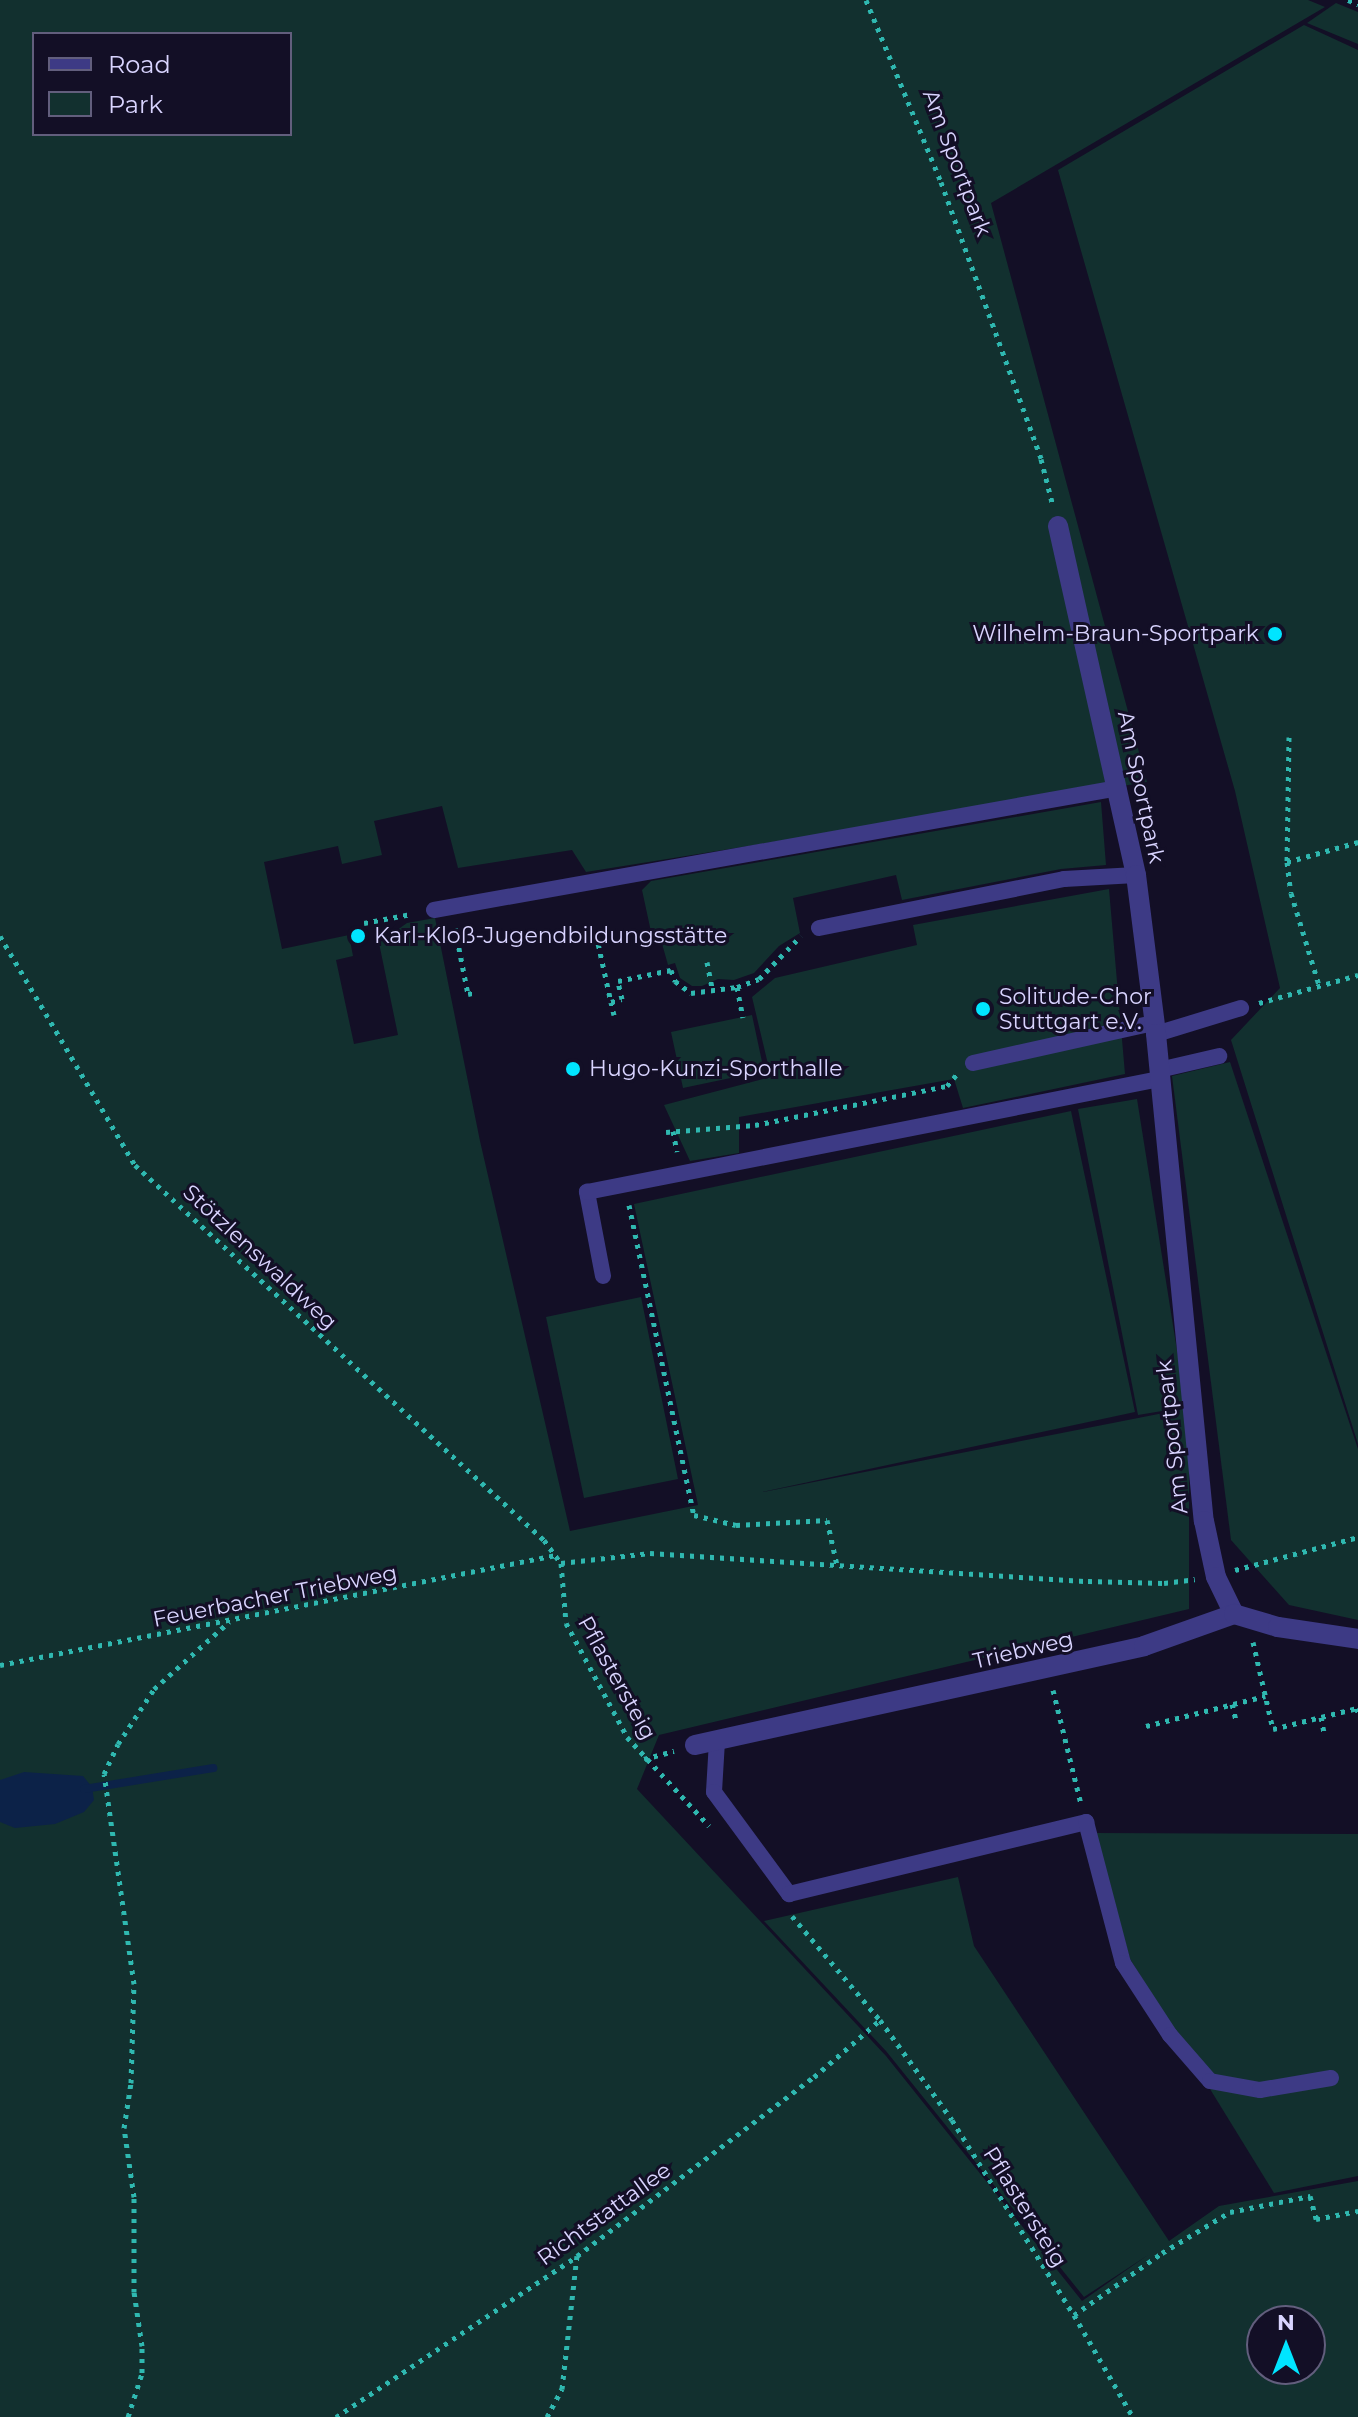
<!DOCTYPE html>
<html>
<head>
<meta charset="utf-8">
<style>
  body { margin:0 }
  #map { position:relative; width:1358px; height:2417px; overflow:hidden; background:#130f26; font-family:Montserrat,sans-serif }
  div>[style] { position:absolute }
  .green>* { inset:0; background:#12302f }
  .water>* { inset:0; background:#0c2248 }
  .stream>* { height:8px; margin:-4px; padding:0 4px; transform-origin:4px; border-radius:4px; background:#0c2248 }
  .path>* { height:5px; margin-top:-2.5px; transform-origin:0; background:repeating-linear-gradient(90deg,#2fb8b0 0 4px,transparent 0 10px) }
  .service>* { height:16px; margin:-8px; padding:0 8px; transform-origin:8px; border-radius:8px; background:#3d3a85 }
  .minor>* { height:20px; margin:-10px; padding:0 10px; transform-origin:10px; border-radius:10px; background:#3d3a85 }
  .dots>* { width:22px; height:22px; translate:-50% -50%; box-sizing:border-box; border:4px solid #130f26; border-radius:50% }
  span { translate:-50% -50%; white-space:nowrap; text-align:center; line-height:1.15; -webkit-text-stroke:6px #130f26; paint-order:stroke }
  .street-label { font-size:22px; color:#d9d4ff }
  .poi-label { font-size:22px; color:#d9d4ff }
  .right { translate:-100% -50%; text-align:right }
  .left { translate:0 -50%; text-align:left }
  .legend { position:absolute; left:32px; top:32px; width:260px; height:104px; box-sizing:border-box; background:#130f26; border:2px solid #625e7d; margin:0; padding:10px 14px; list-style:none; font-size:24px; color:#d9d4ff }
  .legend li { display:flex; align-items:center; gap:16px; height:40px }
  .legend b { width:40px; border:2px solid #625e7d }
  .north { position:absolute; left:1246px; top:2305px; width:80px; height:80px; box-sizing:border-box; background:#130f26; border:2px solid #625e7d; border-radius:50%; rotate:0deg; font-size:22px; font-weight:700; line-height:32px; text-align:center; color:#d9d4ff }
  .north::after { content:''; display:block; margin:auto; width:28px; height:36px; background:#00e5ff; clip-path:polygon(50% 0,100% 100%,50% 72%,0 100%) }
</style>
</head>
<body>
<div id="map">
  <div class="green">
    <i style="clip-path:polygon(evenodd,0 0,1308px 0,1325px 7px,991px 203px,1147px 782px,586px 872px,572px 850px,458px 868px,442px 806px,374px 821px,382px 855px,342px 864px,338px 846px,264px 862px,282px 949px,349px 935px,353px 956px,336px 960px,354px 1044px,398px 1035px,379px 943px,407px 923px,435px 918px,480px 1141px,570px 1531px,698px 1505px,634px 1204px,1071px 1111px,1135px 1412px,753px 1494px,1189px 1408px,1189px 1609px,659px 1735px,637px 1789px,886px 2056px,1082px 2301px,1148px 2255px,1084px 2297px,886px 2051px,764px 1921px,958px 1877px,974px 1946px,1169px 2241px,1219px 2206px,1358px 2181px,1358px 2417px,0 2417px,0 0,34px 34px,290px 34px,290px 134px,34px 134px,34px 34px,0 0,1262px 2321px,1310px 2321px,1310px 2369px,1262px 2369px,1262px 2321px)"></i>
    <i style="clip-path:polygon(1336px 3px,1358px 12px,1358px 44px,1307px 23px)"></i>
    <i style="clip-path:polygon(1304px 25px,1358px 50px,1358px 1444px,1231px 1040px,1280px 988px,1235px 791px,1058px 170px)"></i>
    <i style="clip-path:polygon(1101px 802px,1106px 865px,1061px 869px,902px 900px,896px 875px,793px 898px,800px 933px,779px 946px,754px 973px,734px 980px,718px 979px,702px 986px,692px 986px,680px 978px,675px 963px,668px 965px,661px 940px,653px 941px,642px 890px,651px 881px)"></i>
    <i style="clip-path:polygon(1109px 889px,1125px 1074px,963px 1108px,954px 1079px,739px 1117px,739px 1153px,690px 1161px,664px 1105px,771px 1077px,752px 997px,775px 978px,917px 945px,913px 925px)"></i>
    <i style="clip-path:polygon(752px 1015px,764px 1071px,683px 1088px,671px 1032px)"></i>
    <i style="clip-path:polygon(1230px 1062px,1358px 1449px,1358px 1620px,1289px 1605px,1231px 1540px,1172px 1076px)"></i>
    <i style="clip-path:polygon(1137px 1099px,1186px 1407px,1138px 1415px,1078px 1109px)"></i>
    <i style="clip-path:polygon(641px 1297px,678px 1479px,584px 1498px,546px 1317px)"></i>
    <i style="clip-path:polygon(1094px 1833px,1358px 1834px,1358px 2176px,1274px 2193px,1130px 1959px)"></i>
  </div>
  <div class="water">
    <i style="clip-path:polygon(24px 1772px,83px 1776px,92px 1787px,94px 1800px,84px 1812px,55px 1824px,15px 1828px,0 1822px,0 1780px)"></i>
  </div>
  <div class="stream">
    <i style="left:84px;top:1789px;width:131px;rotate:-9.2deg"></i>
  </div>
  <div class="path">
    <i style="left:866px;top:0;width:197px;rotate:67.6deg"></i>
    <i style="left:941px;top:182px;width:294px;rotate:70.1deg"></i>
    <i style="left:1041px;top:459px;width:49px;rotate:75.7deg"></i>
    <i style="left:1348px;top:0;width:11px;rotate:22deg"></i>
    <i style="left:1289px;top:737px;width:125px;rotate:90.9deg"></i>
    <i style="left:1287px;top:862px;width:31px;rotate:83deg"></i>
    <i style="left:1291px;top:893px;width:96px;rotate:73.1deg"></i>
    <i style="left:1287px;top:862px;width:74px;rotate:-15.7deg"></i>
    <i style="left:364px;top:923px;width:48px;rotate:-10.8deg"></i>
    <i style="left:455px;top:928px;width:67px;rotate:78.9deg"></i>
    <i style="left:468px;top:994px;width:8px;rotate:-14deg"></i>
    <i style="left:596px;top:934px;width:70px;rotate:77.6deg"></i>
    <i style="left:0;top:936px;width:266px;rotate:59.5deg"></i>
    <i style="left:135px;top:1165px;width:555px;rotate:42.52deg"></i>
    <i style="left:544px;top:1540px;width:29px;rotate:54deg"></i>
    <i style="left:707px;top:962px;width:26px;rotate:79deg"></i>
    <i style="left:737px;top:987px;width:31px;rotate:79deg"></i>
    <i style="left:1259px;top:1003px;width:103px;rotate:-15.8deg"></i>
    <i style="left:614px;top:1015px;width:13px;rotate:-103deg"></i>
    <i style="left:611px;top:1002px;width:11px;rotate:-15deg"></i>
    <i style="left:622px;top:999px;width:18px;rotate:-103deg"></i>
    <i style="left:618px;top:981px;width:54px;rotate:-11.7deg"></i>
    <i style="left:671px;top:970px;width:12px;rotate:70deg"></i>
    <i style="left:675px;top:981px;width:20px;rotate:37deg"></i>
    <i style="left:691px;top:993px;width:46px;rotate:-7.4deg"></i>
    <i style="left:737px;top:987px;width:23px;rotate:-20deg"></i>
    <i style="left:759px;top:979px;width:60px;rotate:-45.7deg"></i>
    <i style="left:673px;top:1131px;width:21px;rotate:79deg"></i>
    <i style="left:666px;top:1132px;width:89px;rotate:-4.5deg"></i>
    <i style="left:755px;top:1125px;width:196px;rotate:-11.5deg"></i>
    <i style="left:947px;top:1086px;width:17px;rotate:-50deg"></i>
    <i style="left:629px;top:1205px;width:317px;rotate:78.2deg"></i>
    <i style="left:694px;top:1515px;width:43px;rotate:13.4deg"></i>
    <i style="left:736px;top:1525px;width:91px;rotate:-3.1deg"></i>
    <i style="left:827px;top:1520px;width:46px;rotate:77.5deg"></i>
    <i style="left:561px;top:1563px;width:60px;rotate:85.2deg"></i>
    <i style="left:566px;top:1623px;width:129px;rotate:61.8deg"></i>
    <i style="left:627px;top:1737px;width:121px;rotate:47.3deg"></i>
    <i style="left:561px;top:1563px;width:90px;rotate:-6.4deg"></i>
    <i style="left:650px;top:1553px;width:439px;rotate:3.7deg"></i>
    <i style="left:1088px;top:1581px;width:76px;rotate:1.5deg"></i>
    <i style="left:1164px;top:1583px;width:31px;rotate:-7deg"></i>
    <i style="left:1235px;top:1570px;width:127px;rotate:-15deg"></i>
    <i style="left:1253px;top:1642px;width:89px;rotate:77.1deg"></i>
    <i style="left:1273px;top:1729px;width:87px;rotate:-14deg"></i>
    <i style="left:1357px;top:1708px;width:5px;rotate:79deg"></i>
    <i style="left:0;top:1665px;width:567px;rotate:-11.19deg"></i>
    <i style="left:1053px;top:1690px;width:117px;rotate:76.2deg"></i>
    <i style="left:1232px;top:1704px;width:16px;rotate:76deg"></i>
    <i style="left:1321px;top:1717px;width:15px;rotate:79deg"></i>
    <i style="left:1146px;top:1726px;width:123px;rotate:-14.1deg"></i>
    <i style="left:644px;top:1759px;width:31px;rotate:-15deg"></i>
    <i style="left:792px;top:1916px;width:136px;rotate:49.8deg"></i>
    <i style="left:880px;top:2020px;width:123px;rotate:54.2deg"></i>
    <i style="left:952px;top:2120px;width:230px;rotate:58deg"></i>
    <i style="left:1074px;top:2315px;width:118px;rotate:60deg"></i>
    <i style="left:1074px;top:2315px;width:108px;rotate:-35.2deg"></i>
    <i style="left:1162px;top:2253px;width:79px;rotate:-31.1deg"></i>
    <i style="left:1230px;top:2212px;width:82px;rotate:-11.3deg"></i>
    <i style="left:1310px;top:2196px;width:24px;rotate:75deg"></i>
    <i style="left:1316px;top:2219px;width:43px;rotate:-10.8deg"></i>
    <i style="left:128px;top:2417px;width:46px;rotate:-72.3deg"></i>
    <i style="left:142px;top:2373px;width:27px;rotate:-90deg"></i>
    <i style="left:142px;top:2346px;width:55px;rotate:-98.4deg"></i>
    <i style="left:134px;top:2292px;width:95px;rotate:-90deg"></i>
    <i style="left:134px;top:2197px;width:70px;rotate:-98.2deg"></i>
    <i style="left:124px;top:2128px;width:46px;rotate:-81.2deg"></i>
    <i style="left:131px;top:2083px;width:99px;rotate:-88.3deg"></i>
    <i style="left:134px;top:1984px;width:212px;rotate:-98.1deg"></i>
    <i style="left:104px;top:1774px;width:33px;rotate:-65deg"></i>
    <i style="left:118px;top:1744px;width:66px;rotate:-56.8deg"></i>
    <i style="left:154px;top:1689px;width:101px;rotate:-41.8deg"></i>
    <i style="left:336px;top:2417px;width:290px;rotate:-33.7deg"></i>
    <i style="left:577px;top:2256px;width:297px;rotate:-37.1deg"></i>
    <i style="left:814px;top:2077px;width:87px;rotate:-40.8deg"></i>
    <i style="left:547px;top:2417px;width:32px;rotate:-62deg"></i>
    <i style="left:562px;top:2389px;width:134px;rotate:-83.6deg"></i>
  </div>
  <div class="service">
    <i style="left:434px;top:910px;width:695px;rotate:-10.11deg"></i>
    <i style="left:819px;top:928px;width:250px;rotate:-11.3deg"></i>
    <i style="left:1064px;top:879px;width:72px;rotate:-3.2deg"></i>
    <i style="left:1156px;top:1034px;width:89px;rotate:-17deg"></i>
    <i style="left:973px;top:1063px;width:185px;rotate:-12.5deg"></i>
    <i style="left:1159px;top:1070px;width:62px;rotate:-13.1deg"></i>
    <i style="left:603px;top:1276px;width:86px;rotate:-100.8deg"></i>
    <i style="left:587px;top:1192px;width:584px;rotate:-11.16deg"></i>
    <i style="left:717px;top:1741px;width:51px;rotate:93.4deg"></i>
    <i style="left:714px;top:1792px;width:127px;rotate:53.7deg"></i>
    <i style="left:789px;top:1894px;width:306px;rotate:-13.6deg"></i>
    <i style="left:1086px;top:1822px;width:146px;rotate:75.3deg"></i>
    <i style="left:1123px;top:1963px;width:86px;rotate:56.9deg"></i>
    <i style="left:1170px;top:2035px;width:61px;rotate:49deg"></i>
    <i style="left:1210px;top:2081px;width:51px;rotate:10.2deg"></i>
    <i style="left:1260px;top:2090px;width:72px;rotate:-9.6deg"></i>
  </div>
  <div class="minor">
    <i style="left:1058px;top:526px;width:358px;rotate:77.4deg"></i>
    <i style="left:1136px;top:875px;width:160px;rotate:82.8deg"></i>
    <i style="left:1156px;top:1034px;width:489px;rotate:84.4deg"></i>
    <i style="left:1204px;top:1521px;width:57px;rotate:77.9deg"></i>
    <i style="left:1216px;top:1577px;width:41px;rotate:64.1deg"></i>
    <i style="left:695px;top:1745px;width:460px;rotate:-12.4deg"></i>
    <i style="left:1144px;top:1646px;width:96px;rotate:-19.6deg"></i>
    <i style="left:1234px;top:1614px;width:46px;rotate:16.5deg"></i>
    <i style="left:1278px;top:1627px;width:81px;rotate:8.5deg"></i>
  </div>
  <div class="dots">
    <i style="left:1275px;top:634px;background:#00e5ff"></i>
    <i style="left:358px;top:936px;background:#00e5ff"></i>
    <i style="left:983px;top:1009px;background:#00e5ff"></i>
    <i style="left:573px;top:1069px;background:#00e5ff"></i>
  </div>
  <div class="street-label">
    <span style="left:957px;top:163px;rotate:69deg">Am Sportpark</span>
    <span style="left:1141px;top:787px;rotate:78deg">Am Sportpark</span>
    <span style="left:260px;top:1257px;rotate:43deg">Stötzlenswaldweg</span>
    <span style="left:1172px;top:1437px;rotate:-96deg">Am Sportpark</span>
    <span style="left:275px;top:1596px;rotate:-11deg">Feuerbacher Triebweg</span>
    <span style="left:1023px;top:1650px;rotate:-13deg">Triebweg</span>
    <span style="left:617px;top:1678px;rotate:61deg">Pflastersteig</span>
    <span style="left:1025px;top:2207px;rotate:58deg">Pflastersteig</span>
    <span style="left:604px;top:2214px;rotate:-36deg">Richtstattallee</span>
  </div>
  <div class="poi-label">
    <span class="right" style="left:1259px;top:634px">Wilhelm-Braun-Sportpark</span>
    <span class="left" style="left:374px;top:936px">Karl-Kloß-Jugendbildungsstätte</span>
    <span class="left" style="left:999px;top:1009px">Solitude-Chor<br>Stuttgart e.V.</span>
    <span class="left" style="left:589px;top:1069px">Hugo-Kunzi-Sporthalle</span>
  </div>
  <ul class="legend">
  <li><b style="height:10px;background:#3d3a85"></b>Road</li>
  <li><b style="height:22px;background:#12302f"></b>Park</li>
  </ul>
  <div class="north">N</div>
</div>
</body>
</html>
